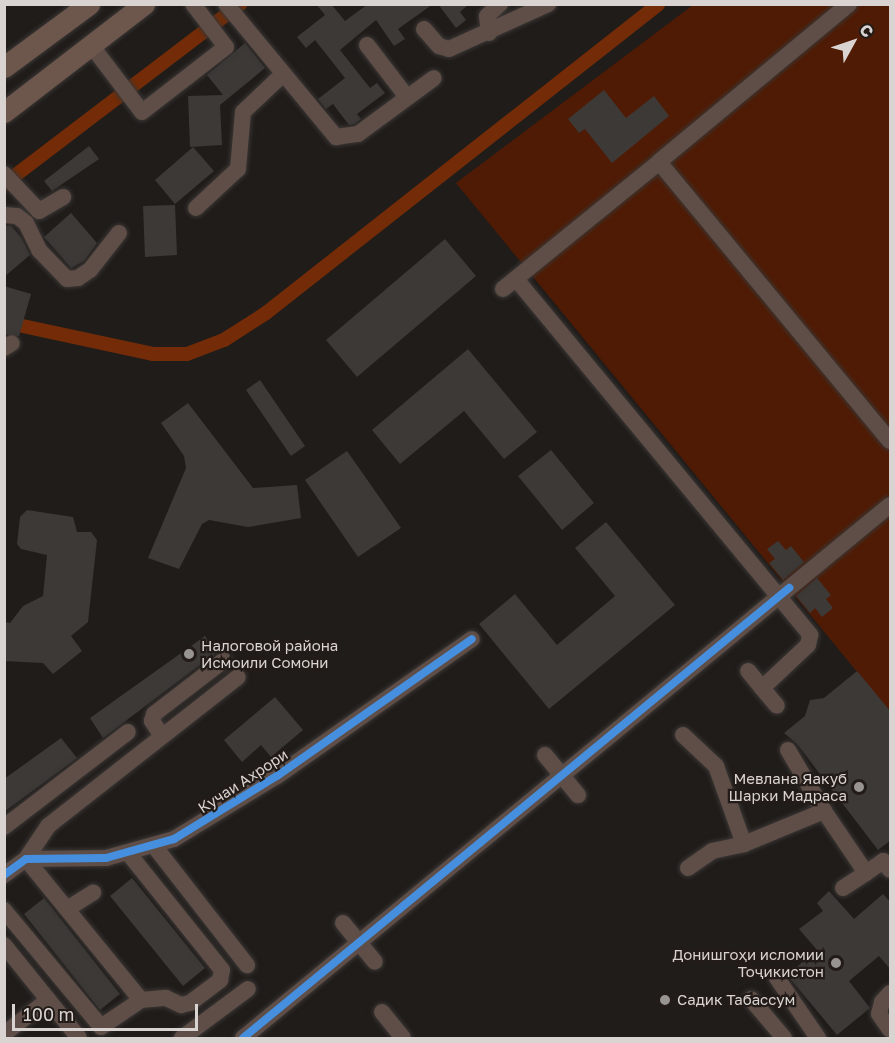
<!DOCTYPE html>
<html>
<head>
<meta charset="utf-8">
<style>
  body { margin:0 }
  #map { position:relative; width:895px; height:1043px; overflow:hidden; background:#201c1a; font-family:"Golos Text",sans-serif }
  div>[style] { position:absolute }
  .green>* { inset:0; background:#501b04 }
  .canal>* { height:14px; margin:-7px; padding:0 7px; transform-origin:7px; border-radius:7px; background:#732c07 }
  .building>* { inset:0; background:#3c3937 }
  .roads { filter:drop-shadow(0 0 2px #393634) drop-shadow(0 0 2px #393634) }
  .minor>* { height:16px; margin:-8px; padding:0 8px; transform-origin:8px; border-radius:8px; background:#5e4e47 }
  .major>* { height:21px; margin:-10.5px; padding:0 10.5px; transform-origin:10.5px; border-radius:10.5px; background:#6d574d }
  .cycleway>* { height:8px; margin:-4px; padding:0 4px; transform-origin:4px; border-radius:4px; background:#468fdf }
  .dots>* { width:16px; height:16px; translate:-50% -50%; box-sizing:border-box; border:3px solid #221b18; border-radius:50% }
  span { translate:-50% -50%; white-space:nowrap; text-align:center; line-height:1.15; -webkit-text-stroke:4.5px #221b18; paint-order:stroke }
  .poi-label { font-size:15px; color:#d9d4d1 }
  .left { translate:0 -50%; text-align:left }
  .right { translate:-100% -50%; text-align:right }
  .street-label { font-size:15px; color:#d9d4d1 }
  .frame { position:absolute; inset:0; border:6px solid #d9d4d1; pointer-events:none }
  .north { position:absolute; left:823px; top:12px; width:60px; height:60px; -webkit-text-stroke:4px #221b18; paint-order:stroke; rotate:50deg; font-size:16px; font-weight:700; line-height:24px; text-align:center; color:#d9d4d1 }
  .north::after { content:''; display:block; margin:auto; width:21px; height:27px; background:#d9d4d1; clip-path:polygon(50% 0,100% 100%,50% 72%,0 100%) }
  .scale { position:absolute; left:12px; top:1004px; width:186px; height:27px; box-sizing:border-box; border:3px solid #d9d4d1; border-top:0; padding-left:8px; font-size:18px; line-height:21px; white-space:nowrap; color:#d9d4d1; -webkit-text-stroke:4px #221b18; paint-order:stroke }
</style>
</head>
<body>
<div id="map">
  <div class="green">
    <i style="clip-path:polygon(693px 5px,890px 5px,890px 712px,456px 183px)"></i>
  </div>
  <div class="canal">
    <i style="left:4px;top:184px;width:297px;rotate:-37.3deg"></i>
    <i style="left:4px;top:322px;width:152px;rotate:12.1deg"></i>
    <i style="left:153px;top:354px;width:34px"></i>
    <i style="left:187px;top:354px;width:40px;rotate:-21deg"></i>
    <i style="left:224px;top:340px;width:50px;rotate:-32.7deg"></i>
    <i style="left:266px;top:313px;width:499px;rotate:-38.2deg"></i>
  </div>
  <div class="building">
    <i style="clip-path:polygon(316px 4px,331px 4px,345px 21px,368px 4px,433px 4px,398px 29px,405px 39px,394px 46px,376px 20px,340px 50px,370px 88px,377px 83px,385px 93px,357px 114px,361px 119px,354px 124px,349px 125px,333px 104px,326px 109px,318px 99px,345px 78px,315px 40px,306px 48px,297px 37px,325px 15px)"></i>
    <i style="clip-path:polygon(438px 4px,469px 4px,460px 12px,466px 20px,456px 28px)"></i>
    <i style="clip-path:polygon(245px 43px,265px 68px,220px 105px,222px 145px,190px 147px,188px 96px,223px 95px,207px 75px)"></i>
    <i style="clip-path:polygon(604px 90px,626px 118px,654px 96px,669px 116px,612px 163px,585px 129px,579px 133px,568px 119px)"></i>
    <i style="clip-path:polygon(89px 146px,99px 159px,52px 191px,44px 181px)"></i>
    <i style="clip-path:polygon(193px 147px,214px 171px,175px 204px,155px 180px)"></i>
    <i style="clip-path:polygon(175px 205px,177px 255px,145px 257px,143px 206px)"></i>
    <i style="clip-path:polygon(71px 213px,97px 243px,84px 261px,71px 268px,44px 237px)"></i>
    <i style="clip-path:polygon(4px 226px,11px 226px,21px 237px,30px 255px,4px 277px)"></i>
    <i style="clip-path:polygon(445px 239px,476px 276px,357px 377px,326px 340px)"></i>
    <i style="clip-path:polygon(4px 286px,31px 294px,19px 336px,4px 334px)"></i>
    <i style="clip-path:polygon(468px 349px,537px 432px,504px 459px,464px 411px,400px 464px,372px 430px)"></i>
    <i style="clip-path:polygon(260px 380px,305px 446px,291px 456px,246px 390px)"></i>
    <i style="clip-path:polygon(188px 403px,253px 488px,297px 485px,301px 518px,248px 527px,209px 520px,202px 524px,179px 569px,148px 558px,186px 468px,184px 456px,161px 423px)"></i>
    <i style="clip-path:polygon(551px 450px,594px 503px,562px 530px,518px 476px)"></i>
    <i style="clip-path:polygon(347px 451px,401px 528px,358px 557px,305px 480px)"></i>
    <i style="clip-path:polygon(27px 510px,73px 517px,77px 532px,91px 532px,97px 540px,88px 622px,71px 636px,82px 651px,53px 674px,43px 663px,4px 661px,4px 622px,10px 623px,23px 606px,43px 596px,47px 555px,21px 549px,17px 544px,20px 517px)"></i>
    <i style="clip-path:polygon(606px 522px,675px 605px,549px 709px,479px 624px,515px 594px,557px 645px,615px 596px,575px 548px)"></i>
    <i style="clip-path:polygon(778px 541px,786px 550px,791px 546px,804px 562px,783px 580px,769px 563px,775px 559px,767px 549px)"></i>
    <i style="clip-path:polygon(817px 578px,831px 595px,826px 599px,833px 608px,822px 617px,815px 608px,810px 613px,796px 596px)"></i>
    <i style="clip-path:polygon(205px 636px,217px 652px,103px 738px,90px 718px)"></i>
    <i style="clip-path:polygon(857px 671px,891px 712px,891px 840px,878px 850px,797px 744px,784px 733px,805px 716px,810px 700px,824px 698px)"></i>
    <i style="clip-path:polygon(275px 697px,303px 730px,271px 757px,261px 745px,242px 762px,224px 740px)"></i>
    <i style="clip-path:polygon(61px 738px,77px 758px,4px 812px,4px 779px)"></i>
    <i style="clip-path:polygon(132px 878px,205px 968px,183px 986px,110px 896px)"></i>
    <i style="clip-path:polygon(829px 891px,854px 919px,883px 894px,891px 903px,891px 970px,879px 956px,849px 981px,870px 1008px,837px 1035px,787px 975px,817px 950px,799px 929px,823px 911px,817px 903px)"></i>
    <i style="clip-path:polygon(44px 898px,120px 994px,100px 1010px,24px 914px)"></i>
  </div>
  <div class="roads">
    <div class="minor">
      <i style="left:226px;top:4px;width:173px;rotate:50.4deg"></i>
      <i style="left:336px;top:137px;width:22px;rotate:-8deg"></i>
      <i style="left:358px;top:134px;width:94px;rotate:-36.4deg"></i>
      <i style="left:849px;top:4px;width:247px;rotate:140.3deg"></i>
      <i style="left:659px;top:162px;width:362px;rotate:50.4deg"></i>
      <i style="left:424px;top:29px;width:23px;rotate:49deg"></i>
      <i style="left:439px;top:46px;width:10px;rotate:17deg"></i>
      <i style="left:449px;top:49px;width:109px;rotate:-24.4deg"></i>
      <i style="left:489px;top:33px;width:17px;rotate:-97deg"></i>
      <i style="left:487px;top:16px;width:18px;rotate:-43deg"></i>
      <i style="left:91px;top:45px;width:84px;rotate:52.7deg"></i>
      <i style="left:142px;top:112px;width:106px;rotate:-37.7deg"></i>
      <i style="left:226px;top:47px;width:54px;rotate:-127.5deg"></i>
      <i style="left:367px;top:45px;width:66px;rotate:52.4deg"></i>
      <i style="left:4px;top:174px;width:51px;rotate:46.6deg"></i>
      <i style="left:39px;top:211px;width:28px;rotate:-30deg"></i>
      <i style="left:196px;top:208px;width:57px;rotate:-42.9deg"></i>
      <i style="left:238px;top:169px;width:57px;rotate:-85deg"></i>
      <i style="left:243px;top:112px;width:54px;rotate:-43.5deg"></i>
      <i style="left:4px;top:215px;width:13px;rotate:4deg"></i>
      <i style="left:17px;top:216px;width:11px;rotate:38deg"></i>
      <i style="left:26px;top:223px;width:30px;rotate:64deg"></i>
      <i style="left:39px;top:250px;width:40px;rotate:46deg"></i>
      <i style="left:67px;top:279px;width:11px;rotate:-5deg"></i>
      <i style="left:78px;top:278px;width:14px;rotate:-34deg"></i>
      <i style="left:90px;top:270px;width:47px;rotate:-51.9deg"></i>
      <i style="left:516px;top:279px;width:462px;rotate:50.4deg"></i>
      <i style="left:810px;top:635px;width:10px;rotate:101deg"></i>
      <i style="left:808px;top:645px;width:63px;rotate:136.9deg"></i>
      <i style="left:762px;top:688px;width:22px;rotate:-129deg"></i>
      <i style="left:503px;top:289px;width:201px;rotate:-39.1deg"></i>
      <i style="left:4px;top:348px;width:9px;rotate:-32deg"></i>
      <i style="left:762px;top:688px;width:23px;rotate:50deg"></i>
      <i style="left:683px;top:735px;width:45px;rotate:43.2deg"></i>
      <i style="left:716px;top:766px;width:83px;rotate:70.3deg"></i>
      <i style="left:162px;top:736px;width:18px;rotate:-124deg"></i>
      <i style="left:152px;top:721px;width:7px;rotate:-74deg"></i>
      <i style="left:154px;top:714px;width:88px;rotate:-37.6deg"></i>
      <i style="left:788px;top:750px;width:71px;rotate:59.5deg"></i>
      <i style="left:545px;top:755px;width:52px;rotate:50.5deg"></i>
      <i style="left:4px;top:827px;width:156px;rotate:-37.5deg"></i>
      <i style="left:155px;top:847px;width:150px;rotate:52.1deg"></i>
      <i style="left:688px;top:868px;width:29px;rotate:-35deg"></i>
      <i style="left:712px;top:851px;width:33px;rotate:-12deg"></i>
      <i style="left:744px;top:844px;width:87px;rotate:-22.4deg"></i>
      <i style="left:824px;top:811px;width:75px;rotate:55.9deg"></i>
      <i style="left:866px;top:873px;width:21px;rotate:-35deg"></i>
      <i style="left:883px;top:861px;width:11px;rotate:52deg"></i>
      <i style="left:4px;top:875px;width:27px;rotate:-36deg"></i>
      <i style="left:26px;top:859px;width:80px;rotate:-0.7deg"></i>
      <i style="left:106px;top:858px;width:71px;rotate:-15.6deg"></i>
      <i style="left:174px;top:839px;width:121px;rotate:-31.5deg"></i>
      <i style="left:277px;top:776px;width:238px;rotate:-35.1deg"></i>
      <i style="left:843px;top:888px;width:27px;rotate:-33deg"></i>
      <i style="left:67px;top:909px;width:31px;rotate:-32deg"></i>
      <i style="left:4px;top:910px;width:152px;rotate:50.3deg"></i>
      <i style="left:101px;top:1027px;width:48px;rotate:-34deg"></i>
      <i style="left:141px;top:1000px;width:25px;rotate:-5deg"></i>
      <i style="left:166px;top:998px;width:17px;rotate:25deg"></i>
      <i style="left:181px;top:1005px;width:9px;rotate:-13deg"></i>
      <i style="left:190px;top:1003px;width:38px;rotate:-37deg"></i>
      <i style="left:220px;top:980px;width:10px;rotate:-79deg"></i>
      <i style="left:222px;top:970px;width:149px;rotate:-128.7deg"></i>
      <i style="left:343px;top:923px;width:50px;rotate:50.6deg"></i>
      <i style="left:4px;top:945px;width:119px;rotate:51.1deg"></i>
      <i style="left:777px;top:978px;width:73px;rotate:55.7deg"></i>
      <i style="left:890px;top:993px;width:12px;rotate:132deg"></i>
      <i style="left:882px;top:1002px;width:12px;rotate:104deg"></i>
      <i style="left:879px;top:1014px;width:19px;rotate:55deg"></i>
      <i style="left:751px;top:999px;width:51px;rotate:49.8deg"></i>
      <i style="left:141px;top:1000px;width:182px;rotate:-129.2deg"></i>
      <i style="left:26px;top:859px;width:40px;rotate:-56deg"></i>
      <i style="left:48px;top:826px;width:241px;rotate:-38.1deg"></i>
      <i style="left:382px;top:1012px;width:33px;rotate:51deg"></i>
      <i style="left:4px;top:1034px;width:56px;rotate:-37.7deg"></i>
      <i style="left:182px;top:1038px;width:82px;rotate:-36.6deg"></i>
      <i style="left:243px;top:1038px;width:838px;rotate:-39.48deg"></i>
    </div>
    <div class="major">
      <i style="left:4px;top:67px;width:106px;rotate:-36.5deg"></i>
      <i style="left:4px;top:112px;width:177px;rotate:-37.6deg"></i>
    </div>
  </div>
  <div class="cycleway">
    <i style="left:4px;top:875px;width:27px;rotate:-36deg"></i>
    <i style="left:26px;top:859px;width:80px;rotate:-0.7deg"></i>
    <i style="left:106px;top:858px;width:71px;rotate:-15.6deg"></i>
    <i style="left:174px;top:839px;width:121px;rotate:-31.5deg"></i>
    <i style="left:277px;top:776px;width:238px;rotate:-35.1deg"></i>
    <i style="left:243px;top:1038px;width:708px;rotate:-39.49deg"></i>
  </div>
  <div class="dots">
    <i style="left:189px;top:654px;background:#989491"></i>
    <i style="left:859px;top:787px;background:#989491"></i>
    <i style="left:836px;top:963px;background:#989491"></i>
    <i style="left:665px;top:1000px;background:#989491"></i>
  </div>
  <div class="poi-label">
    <span class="left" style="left:201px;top:654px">Налоговой района<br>Исмоили Сомони</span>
    <span class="right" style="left:847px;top:787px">Мевлана Яакуб<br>Шарки Мадраса</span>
    <span class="right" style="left:824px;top:963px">Донишгоҳи исломии<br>Тоҷикистон</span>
    <span class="left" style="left:677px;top:1000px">Садик Табассум</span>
  </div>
  <div class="street-label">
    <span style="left:243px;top:781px;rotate:-33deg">Кучаи Ахрори</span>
  </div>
  <div class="frame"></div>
  <div class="north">С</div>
  <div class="scale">100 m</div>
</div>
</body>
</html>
